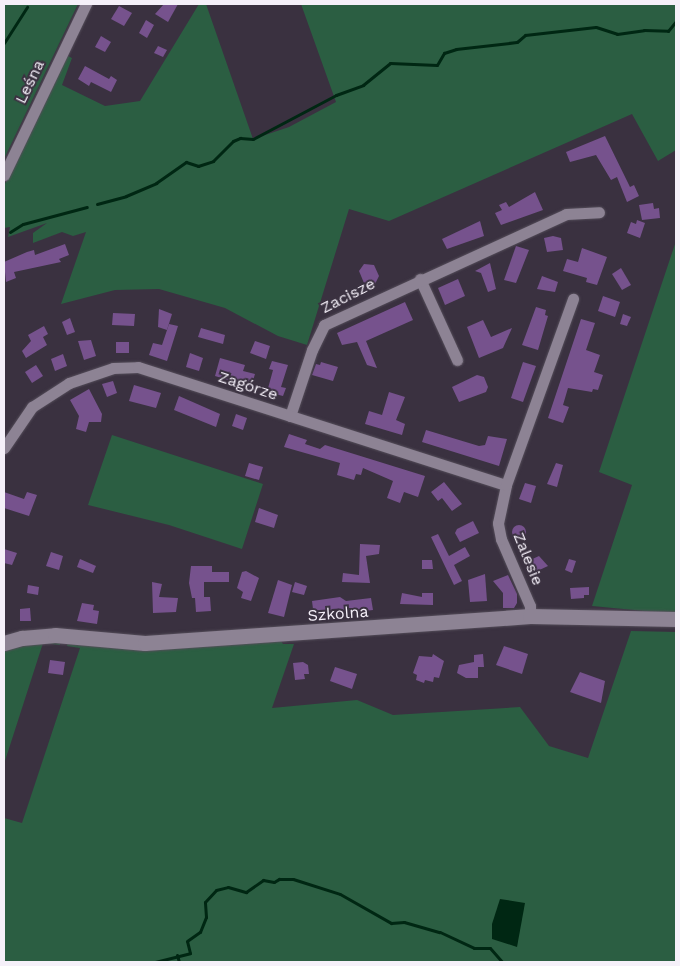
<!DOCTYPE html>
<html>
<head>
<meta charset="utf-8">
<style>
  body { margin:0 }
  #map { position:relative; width:680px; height:966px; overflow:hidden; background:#3a3140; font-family:"Work Sans",sans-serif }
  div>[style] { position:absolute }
  .green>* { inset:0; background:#2b5e42 }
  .water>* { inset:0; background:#002713 }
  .stream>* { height:3px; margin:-1.5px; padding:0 1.5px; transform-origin:1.5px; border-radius:1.5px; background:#002713 }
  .building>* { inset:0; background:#76528d }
  .round { border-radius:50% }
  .roads { filter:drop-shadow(0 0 1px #544d59) drop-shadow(0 0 1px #544d59) }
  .street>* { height:11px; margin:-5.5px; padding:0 5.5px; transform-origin:5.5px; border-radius:5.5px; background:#8d8394 }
  .secondary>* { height:15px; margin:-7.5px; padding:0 7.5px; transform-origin:7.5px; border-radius:7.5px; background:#8d8394 }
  span { translate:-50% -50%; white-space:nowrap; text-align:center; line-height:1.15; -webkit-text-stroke:4px #3a3140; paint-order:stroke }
  .street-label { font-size:16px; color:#f5f0f9 }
  .frame { position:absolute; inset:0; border:5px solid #f5f0f9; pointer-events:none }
</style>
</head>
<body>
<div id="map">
  <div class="green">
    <i style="clip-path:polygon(4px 4px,78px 4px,4px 159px)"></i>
    <i style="clip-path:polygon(199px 4px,206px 4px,253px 139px,289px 127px,336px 102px,301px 4px,676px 4px,676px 150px,658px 161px,632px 114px,389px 221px,349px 209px,307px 345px,278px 336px,225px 308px,159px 289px,115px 290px,61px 304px,86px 232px,73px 236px,62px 232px,33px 243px,33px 233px,47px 223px,8px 237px,10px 227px,4px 228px,4px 186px,66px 55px,72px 58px,62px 85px,105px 106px,140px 101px)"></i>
    <i style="clip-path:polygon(676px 241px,676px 614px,592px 606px,632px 485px,599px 472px)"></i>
    <i style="clip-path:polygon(112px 435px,263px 484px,242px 549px,169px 525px,88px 505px)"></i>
    <i style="clip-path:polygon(631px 631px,676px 632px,676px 962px,4px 962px,4px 818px,22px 823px,80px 648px,67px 646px,68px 641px,281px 641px,283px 644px,294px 644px,272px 708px,357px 700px,393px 715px,520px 707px,549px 746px,588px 758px)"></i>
    <i style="clip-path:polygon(39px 640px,60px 642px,60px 645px,43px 643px,4px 764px,4px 648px)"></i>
  </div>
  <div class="water">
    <i style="clip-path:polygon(500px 899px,525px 903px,517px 947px,492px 939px,492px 924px)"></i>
  </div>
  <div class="stream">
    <i style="left:4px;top:43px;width:43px;rotate:-57.4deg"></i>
    <i style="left:97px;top:204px;width:30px;rotate:-15deg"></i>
    <i style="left:126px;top:196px;width:33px;rotate:-23deg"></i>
    <i style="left:156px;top:183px;width:37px;rotate:-35deg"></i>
    <i style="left:186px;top:162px;width:13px;rotate:18deg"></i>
    <i style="left:198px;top:166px;width:16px;rotate:-18deg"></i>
    <i style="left:213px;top:161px;width:28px;rotate:-45deg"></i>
    <i style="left:233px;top:141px;width:8px;rotate:-23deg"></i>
    <i style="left:240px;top:138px;width:13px;rotate:4deg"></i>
    <i style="left:253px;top:139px;width:94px;rotate:-27.9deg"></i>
    <i style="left:336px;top:95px;width:29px;rotate:-20deg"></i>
    <i style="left:363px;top:85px;width:35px;rotate:-39deg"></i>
    <i style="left:390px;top:63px;width:47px;rotate:2.4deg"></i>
    <i style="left:437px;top:65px;width:14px;rotate:-60deg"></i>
    <i style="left:444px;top:53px;width:13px;rotate:-18deg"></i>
    <i style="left:456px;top:49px;width:61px;rotate:-6.5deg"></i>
    <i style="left:517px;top:42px;width:11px;rotate:-41deg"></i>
    <i style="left:525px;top:35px;width:71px;rotate:-6.4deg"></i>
    <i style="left:596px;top:27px;width:22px;rotate:18deg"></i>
    <i style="left:617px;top:34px;width:27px;rotate:-8deg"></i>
    <i style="left:644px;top:30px;width:24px;rotate:2deg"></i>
    <i style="left:668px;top:31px;width:13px;rotate:-51deg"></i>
    <i style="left:10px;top:232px;width:15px;rotate:-32deg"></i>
    <i style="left:23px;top:224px;width:66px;rotate:-14.9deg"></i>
    <i style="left:177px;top:955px;width:7px;rotate:74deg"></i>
    <i style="left:155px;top:962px;width:36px;rotate:-14deg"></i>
    <i style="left:190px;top:953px;width:12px;rotate:-104deg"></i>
    <i style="left:187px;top:941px;width:16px;rotate:-35deg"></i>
    <i style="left:200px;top:932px;width:16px;rotate:-68deg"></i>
    <i style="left:206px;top:917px;width:15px;rotate:-94deg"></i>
    <i style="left:205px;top:902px;width:16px;rotate:-47deg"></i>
    <i style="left:216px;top:890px;width:12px;rotate:-14deg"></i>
    <i style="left:228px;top:887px;width:19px;rotate:16deg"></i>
    <i style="left:246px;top:892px;width:21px;rotate:-35deg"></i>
    <i style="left:263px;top:880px;width:11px;rotate:10deg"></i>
    <i style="left:274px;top:882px;width:6px;rotate:-31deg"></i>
    <i style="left:279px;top:879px;width:14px"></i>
    <i style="left:293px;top:879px;width:49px;rotate:17.7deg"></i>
    <i style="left:340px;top:894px;width:59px;rotate:29.6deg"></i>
    <i style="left:391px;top:923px;width:13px;rotate:-4deg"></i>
    <i style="left:404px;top:922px;width:37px;rotate:16deg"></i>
    <i style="left:440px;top:932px;width:38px;rotate:25deg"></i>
    <i style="left:474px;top:948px;width:16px"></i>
    <i style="left:490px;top:948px;width:18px;rotate:49deg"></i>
  </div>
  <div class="building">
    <i style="clip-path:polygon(164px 4px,178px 4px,168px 22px,155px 14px)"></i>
    <i style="clip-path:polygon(119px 6px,132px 13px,124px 26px,111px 19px)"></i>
    <i style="clip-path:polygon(146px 20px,154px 25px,147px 38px,139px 33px)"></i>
    <i style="clip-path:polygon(101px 36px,111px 42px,105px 52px,95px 47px)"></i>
    <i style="clip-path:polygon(158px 46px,167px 50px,163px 57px,154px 53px)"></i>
    <i style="clip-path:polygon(85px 66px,109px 79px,111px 76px,117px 80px,111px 92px,91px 82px,89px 86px,78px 79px)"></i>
    <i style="clip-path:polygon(605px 136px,630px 187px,634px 185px,639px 196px,627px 202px,617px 177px,611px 180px,596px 155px,570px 162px,566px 152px)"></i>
    <i style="clip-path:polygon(535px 192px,543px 210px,501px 225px,495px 213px,502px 210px,499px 205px,506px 202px,509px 207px)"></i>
    <i style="clip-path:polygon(653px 203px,654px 209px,659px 208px,660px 218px,642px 220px,639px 205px)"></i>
    <i style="clip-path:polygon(637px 220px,645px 223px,640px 238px,627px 233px,631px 222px,636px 224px)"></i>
    <i style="clip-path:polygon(480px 221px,484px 236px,447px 249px,442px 239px)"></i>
    <i style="clip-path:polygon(553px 236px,561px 238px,563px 250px,547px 252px,544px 238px)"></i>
    <i style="clip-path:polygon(65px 244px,69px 255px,59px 259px,61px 262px,14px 272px,16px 278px,6px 282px,4px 262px,27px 252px,34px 250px,35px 255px)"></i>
    <i style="clip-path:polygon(516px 246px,529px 250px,516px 283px,504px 280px)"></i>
    <i style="clip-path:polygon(582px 248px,607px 257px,597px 285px,586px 282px,587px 278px,563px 271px,567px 259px,578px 262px)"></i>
    <i style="clip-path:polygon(490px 263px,496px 289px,488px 292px,481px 273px,475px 271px)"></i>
    <i style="clip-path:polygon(364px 264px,374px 265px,379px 276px,374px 286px,364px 283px,359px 271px)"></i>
    <i style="clip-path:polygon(621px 268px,631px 285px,622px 290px,612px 274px)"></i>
    <i style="clip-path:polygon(542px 276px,558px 282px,555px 292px,537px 289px)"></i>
    <i style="clip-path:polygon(458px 279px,465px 296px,445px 305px,438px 288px)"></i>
    <i style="clip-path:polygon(603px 296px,620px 302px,615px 317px,598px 311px)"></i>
    <i style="clip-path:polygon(405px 302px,413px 320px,366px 341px,377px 368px,367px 365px,357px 342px,342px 345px,337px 333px)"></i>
    <i style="clip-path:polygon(536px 307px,546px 310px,545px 315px,548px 316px,538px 350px,522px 345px)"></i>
    <i style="clip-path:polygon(159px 309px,172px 314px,167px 330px,158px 327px)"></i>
    <i style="clip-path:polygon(113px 313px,135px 314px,134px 326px,112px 325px)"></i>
    <i style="clip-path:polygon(623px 314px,631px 317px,627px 326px,620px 324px)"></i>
    <i style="clip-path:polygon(70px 318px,75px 332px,67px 335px,62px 322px)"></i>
    <i style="clip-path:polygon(581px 319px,595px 323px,586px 350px,600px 355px,594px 372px,603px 375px,598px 390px,593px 389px,592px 392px,568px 388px,563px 405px,569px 407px,563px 423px,548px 418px)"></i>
    <i style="clip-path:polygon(483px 320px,491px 337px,512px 328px,503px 348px,479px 358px,467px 327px)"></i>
    <i style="clip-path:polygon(169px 324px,178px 326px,167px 361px,149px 355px,153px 343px,162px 345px)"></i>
    <i style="clip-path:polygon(44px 326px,48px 334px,43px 337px,47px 345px,26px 358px,22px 351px,31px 341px,28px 335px)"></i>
    <i style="clip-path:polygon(201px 328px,225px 335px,223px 344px,198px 337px)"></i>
    <i style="clip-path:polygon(91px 340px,96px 356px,84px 360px,78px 341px)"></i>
    <i style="clip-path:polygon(255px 341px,270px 346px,266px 359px,250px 353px)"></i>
    <i style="clip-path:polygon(116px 342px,129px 342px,129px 353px,116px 353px)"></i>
    <i style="clip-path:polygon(190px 353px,203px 358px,199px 371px,186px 367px)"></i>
    <i style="clip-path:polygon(63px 354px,67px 366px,55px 371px,51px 359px)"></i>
    <i style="clip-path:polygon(220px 358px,245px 365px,243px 371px,255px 374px,251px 387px,215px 376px)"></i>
    <i style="clip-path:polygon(272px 361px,288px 365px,281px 387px,286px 388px,283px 396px,267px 392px,273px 370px,269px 369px)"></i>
    <i style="clip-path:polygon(321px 362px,338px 367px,333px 381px,312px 375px,316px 364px,320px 365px)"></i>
    <i style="clip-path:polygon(523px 362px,536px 366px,523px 402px,511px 398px)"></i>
    <i style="clip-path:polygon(36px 365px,43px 376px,32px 383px,25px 372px)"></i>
    <i style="clip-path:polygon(477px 375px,484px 377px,488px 387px,486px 392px,459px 402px,452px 387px)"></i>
    <i style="clip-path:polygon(113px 381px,117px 393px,107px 397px,102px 384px)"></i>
    <i style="clip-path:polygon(134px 385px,161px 393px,156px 408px,129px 401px)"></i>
    <i style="clip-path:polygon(89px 389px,102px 414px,101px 422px,89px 422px,86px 432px,76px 429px,79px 416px,70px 400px)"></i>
    <i style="clip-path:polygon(389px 392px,405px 397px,396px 420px,405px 424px,402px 435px,365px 424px,369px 411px,382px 415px)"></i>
    <i style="clip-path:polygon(179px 396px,220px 414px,216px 427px,174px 410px)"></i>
    <i style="clip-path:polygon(236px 414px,247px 418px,243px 430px,232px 426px)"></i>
    <i style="clip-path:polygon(426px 430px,479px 446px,485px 445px,488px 436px,507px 439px,499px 466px,422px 442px)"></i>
    <i style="clip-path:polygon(289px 434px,307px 440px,305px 444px,320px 449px,325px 445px,425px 476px,418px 497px,404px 492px,400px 503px,387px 498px,393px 481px,363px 468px,361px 475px,356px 474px,354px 480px,337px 475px,340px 463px,284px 447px)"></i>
    <i style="clip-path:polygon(249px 463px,263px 467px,259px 480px,245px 476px)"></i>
    <i style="clip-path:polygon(556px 463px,563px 465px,557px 487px,547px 484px)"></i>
    <i style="clip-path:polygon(444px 482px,462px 504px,452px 511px,442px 498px,438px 501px,431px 492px)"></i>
    <i style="clip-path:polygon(525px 483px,536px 486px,531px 503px,519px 499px)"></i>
    <i style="clip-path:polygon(4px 492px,24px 499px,27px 492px,37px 495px,29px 516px,4px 508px)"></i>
    <i style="clip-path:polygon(259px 508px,278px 515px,274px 528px,255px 522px)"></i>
    <i style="clip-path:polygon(473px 521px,479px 533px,460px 542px,455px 533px,457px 529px)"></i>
    <i class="round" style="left:512px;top:525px;width:14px;height:14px"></i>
    <i style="clip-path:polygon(438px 534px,449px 556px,465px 547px,470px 556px,454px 565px,462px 581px,454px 585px,431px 537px)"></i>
    <i style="clip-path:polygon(360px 544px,380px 545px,379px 554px,366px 556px,370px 583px,342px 582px,343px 573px,359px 575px)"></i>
    <i style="clip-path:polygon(4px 549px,17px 553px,12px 565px,4px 563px)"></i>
    <i style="clip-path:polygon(51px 552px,63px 556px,59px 570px,46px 566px)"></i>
    <i style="clip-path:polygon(539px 556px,548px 566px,533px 573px,528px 561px)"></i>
    <i style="clip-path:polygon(80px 559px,96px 566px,93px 573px,77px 567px)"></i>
    <i style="clip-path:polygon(569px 559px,576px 561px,572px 573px,565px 570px)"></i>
    <i style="clip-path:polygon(422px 560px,432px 560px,433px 569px,422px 569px)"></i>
    <i style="clip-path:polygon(191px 566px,212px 566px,212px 572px,229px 572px,229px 582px,204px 582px,204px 597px,210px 597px,211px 611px,196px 612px,195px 598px,192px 598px,189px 583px)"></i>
    <i style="clip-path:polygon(246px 571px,259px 578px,251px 601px,241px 598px,243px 592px,237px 588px,242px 572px)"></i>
    <i style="clip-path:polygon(485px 574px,487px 601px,470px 602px,468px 580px)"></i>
    <i style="clip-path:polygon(508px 575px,517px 594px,517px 603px,514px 608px,503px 608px,503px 593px,493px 581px)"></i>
    <i style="clip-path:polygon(278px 580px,292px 585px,284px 617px,268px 613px)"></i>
    <i style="clip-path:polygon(152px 582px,162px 584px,159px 597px,178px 598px,176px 612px,153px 613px)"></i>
    <i style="clip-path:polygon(295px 582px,307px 586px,304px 595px,292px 592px)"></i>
    <i style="clip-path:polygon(28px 585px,39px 587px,38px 595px,27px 593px)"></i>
    <i style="clip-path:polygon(589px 587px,589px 595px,584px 595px,584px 598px,571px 599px,570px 588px)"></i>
    <i style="clip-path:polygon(402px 593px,422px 597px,422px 593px,433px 593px,433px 605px,400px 604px)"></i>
    <i style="clip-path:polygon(340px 597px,346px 601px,371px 598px,373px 610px,314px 617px,312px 601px)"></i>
    <i style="clip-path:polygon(82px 603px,94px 605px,93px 610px,99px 611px,97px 624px,77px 621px)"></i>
    <i style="clip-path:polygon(30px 608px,31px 621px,20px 621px,20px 609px)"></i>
    <i style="clip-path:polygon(504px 646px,528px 654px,522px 674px,496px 665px)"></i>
    <i style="clip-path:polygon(433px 654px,444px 661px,439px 678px,434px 677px,433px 682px,425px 680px,424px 683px,416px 680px,417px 675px,413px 673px,419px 656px,432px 657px)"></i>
    <i style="clip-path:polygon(483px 654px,484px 667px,478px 667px,478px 678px,466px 678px,457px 673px,459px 665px,474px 662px,474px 655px)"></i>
    <i style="clip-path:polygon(50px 660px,65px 662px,63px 675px,48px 673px)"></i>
    <i style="clip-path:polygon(303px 662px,308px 665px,309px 674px,304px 674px,305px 679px,295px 680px,293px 663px)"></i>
    <i style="clip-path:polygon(335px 667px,357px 674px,352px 689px,330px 681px)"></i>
    <i style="clip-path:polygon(580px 672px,605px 681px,601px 703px,570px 692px)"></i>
  </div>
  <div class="roads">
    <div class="street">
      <i style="left:4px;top:175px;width:190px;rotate:-64.4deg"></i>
      <i style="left:420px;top:279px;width:89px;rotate:65.4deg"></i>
      <i style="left:290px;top:416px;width:70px;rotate:-71.6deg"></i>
      <i style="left:312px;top:350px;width:28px;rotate:-64deg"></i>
      <i style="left:324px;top:325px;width:266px;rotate:-24.6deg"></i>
      <i style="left:566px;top:214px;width:33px;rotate:-3deg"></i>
      <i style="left:4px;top:448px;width:50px;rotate:-55.7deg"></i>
      <i style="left:32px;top:407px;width:44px;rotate:-33deg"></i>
      <i style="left:69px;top:383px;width:46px;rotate:-18.8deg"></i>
      <i style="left:113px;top:368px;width:25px;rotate:-2deg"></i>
      <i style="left:138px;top:367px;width:386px;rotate:17.8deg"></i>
      <i style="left:530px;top:616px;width:10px;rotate:-90deg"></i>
      <i style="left:530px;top:606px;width:73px;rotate:-113.4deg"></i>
      <i style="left:501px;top:539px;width:16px;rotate:-101deg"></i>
      <i style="left:498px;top:523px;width:39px;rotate:-78deg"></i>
      <i style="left:506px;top:485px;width:198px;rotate:-70.2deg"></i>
    </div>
    <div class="secondary">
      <i style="left:4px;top:643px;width:19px;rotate:-16deg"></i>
      <i style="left:22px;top:638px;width:33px;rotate:-5deg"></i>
      <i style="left:55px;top:635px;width:90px;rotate:5.1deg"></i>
      <i style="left:145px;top:643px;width:386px;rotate:-4deg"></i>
      <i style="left:530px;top:616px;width:146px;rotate:1.2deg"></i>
    </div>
  </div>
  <div class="street-label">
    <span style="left:30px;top:82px;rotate:-64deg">Leśna</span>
    <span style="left:348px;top:296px;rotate:-27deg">Zacisze</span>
    <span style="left:248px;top:386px;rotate:18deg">Zagórze</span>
    <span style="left:528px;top:559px;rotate:68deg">Zalesie</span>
    <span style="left:338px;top:614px;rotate:-4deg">Szkolna</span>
  </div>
  <div class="frame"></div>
</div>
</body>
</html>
